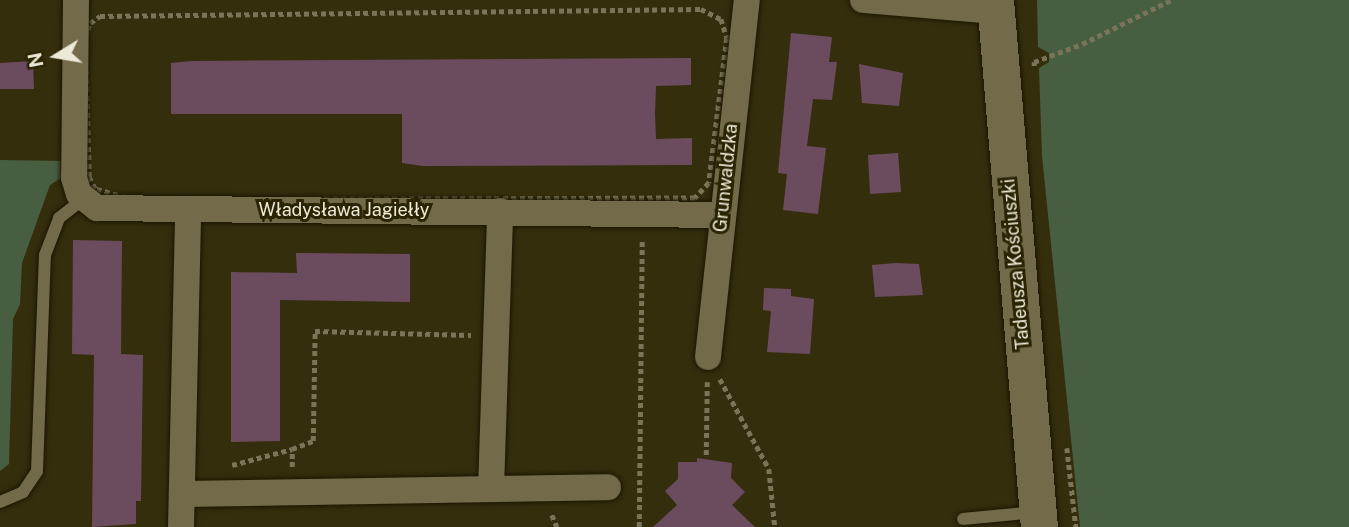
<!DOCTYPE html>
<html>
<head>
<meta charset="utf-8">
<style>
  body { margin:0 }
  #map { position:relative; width:1349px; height:527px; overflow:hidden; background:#352e0d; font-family:"Public Sans",sans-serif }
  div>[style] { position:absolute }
  .green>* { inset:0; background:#485e40 }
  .building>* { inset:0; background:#6b4c5f }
  .path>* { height:4.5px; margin-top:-2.25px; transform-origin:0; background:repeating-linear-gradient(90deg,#7a7459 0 5px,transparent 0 8.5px) }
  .roads { filter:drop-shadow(0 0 2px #1b1601) drop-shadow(0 0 2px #1b1601) }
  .lane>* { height:12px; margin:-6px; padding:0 6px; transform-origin:6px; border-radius:6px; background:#726a49 }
  .street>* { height:26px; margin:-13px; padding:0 13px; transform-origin:13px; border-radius:13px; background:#726a49 }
  .secondary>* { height:37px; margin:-18.5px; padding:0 18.5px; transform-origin:18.5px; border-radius:18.5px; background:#726a49 }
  span { translate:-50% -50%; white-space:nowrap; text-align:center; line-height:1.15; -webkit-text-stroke:6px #2b2403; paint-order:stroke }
  .street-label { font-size:18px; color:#ede9d7 }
  .north { position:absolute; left:21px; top:21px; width:70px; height:70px; -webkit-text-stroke:5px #2b2403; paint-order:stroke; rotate:259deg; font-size:19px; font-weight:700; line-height:28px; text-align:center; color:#ede9d7 }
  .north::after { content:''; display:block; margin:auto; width:24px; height:32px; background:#ede9d7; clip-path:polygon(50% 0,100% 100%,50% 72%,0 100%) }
</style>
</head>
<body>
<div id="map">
  <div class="green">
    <i style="clip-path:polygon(1037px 0,1349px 0,1349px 527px,1080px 527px,1042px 156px,1039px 68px,1049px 62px,1049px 53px,1038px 47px)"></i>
    <i style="clip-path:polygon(0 160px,65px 161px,64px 176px,50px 185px,22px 263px,20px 304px,13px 319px,9px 464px,0 471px)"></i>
  </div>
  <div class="building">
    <i style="clip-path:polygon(791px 33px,832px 37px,829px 62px,837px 62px,832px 100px,813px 99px,807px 146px,826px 148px,818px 214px,783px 210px,787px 174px,778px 173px)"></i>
    <i style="clip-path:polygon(691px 58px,691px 85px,656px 86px,655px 113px,656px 139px,692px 138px,692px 165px,423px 166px,402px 163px,402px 114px,171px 114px,171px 63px,191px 61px)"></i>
    <i style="clip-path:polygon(33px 61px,34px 89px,0 89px,0 63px)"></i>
    <i style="clip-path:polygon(859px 64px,903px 73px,899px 106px,862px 103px)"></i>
    <i style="clip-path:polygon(898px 153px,901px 192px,870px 194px,868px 155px)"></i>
    <i style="clip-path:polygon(73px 240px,122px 241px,121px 354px,143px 355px,141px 501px,136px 501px,136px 524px,92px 527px,94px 355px,72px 354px)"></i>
    <i style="clip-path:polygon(296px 253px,410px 254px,410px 302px,280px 300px,280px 441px,231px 442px,231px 272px,297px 273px)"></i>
    <i style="clip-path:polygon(896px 263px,919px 264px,923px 295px,875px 297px,872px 265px)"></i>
    <i style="clip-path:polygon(764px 288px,791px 289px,791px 296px,814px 299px,810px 354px,767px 352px,771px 311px,763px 310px)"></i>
    <i style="clip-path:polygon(697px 458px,732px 463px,731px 478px,745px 492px,732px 505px,755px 527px,653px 527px,677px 505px,665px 491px,678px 479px,678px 462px,697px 462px)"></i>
  </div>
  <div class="path">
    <i style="left:701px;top:9px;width:22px;rotate:27deg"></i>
    <i style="left:721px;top:19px;width:20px;rotate:72deg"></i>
    <i style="left:727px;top:38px;width:146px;rotate:97.1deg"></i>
    <i style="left:709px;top:183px;width:21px;rotate:133deg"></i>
    <i style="left:695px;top:198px;width:561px;rotate:179.8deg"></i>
    <i style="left:134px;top:200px;width:41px;rotate:-164.2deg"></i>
    <i style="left:95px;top:189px;width:13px;rotate:-117deg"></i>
    <i style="left:89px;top:177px;width:139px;rotate:-91.6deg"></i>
    <i style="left:85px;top:38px;width:16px;rotate:-72deg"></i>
    <i style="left:90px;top:23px;width:12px;rotate:-35deg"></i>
    <i style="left:100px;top:16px;width:601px;rotate:-0.67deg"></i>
    <i style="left:1034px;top:66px;width:4px;rotate:-90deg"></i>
    <i style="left:1034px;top:62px;width:51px;rotate:-20.6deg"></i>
    <i style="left:1082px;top:44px;width:99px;rotate:-26.3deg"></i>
    <i style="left:720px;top:379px;width:102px;rotate:61.4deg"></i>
    <i style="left:769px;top:469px;width:58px;rotate:84.1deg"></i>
    <i style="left:1067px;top:448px;width:80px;rotate:83.5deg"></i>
    <i style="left:706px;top:455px;width:73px;rotate:-89.2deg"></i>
    <i style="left:232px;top:465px;width:62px;rotate:-14.9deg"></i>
    <i style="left:292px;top:467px;width:18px;rotate:-90deg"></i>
    <i style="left:292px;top:449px;width:22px;rotate:-21deg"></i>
    <i style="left:313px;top:441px;width:110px;rotate:-89deg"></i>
    <i style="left:315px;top:331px;width:156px;rotate:1.5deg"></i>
    <i style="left:552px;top:515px;width:13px;rotate:67deg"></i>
    <i style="left:639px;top:527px;width:287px;rotate:-89.4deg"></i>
  </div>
  <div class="roads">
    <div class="lane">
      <i style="left:0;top:502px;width:25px;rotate:-23deg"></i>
      <i style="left:23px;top:492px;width:25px;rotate:-56deg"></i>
      <i style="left:37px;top:471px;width:216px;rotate:-87.9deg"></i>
      <i style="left:45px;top:255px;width:40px;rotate:-69deg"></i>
      <i style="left:59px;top:218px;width:31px;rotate:-38deg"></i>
      <i style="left:963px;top:519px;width:73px;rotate:-5.5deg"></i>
    </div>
    <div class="street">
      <i style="left:76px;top:0;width:178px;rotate:90.6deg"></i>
      <i style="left:74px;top:178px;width:17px;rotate:73deg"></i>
      <i style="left:79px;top:194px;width:23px;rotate:38deg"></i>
      <i style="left:97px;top:208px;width:625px;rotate:0.64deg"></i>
      <i style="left:863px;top:0;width:132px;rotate:4.8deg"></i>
      <i style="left:708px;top:357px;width:359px;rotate:-83.8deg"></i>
      <i style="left:491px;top:489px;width:278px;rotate:-88.1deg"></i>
      <i style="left:182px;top:494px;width:426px;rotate:-0.9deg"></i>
      <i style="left:181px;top:527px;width:318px;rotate:-88.7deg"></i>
    </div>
    <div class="secondary">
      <i style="left:995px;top:0;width:529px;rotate:85.23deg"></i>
    </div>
  </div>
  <div class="street-label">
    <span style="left:726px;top:178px;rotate:-84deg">Grunwaldzka</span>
    <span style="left:344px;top:210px">Władysława Jagiełły</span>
    <span style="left:1016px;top:264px;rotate:-95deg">Tadeusza Kościuszki</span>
  </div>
  <div class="north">N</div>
</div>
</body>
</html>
